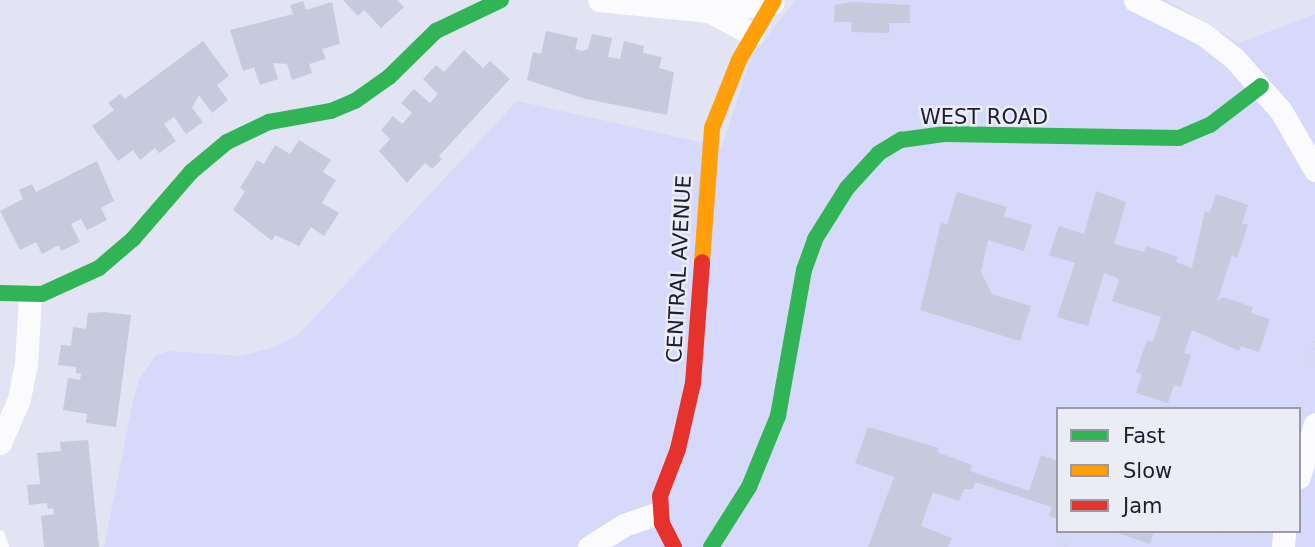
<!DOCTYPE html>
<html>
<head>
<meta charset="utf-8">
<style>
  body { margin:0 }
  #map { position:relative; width:1315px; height:547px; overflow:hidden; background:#e2e3f3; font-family:"DejaVu Sans",sans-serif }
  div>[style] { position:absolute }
  .built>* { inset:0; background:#d6d9f9 }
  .building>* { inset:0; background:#c5cbdd }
  .path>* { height:3.5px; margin-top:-1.75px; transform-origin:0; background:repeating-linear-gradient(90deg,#d5d5da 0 2px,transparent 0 7px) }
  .lane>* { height:10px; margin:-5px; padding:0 5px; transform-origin:5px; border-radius:5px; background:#fbfbfd }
  .street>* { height:23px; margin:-11.5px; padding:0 11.5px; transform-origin:11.5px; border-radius:11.5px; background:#fbfbfd }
  .fast>* { height:16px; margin:-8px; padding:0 8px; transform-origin:8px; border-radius:8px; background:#30b455 }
  .slow>* { height:16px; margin:-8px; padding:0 8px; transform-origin:8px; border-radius:8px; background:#ff9f0a }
  .jam>* { height:16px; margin:-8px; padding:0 8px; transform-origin:8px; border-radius:8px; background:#e5322d }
  span { translate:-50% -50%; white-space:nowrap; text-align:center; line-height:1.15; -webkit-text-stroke:5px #ebecf6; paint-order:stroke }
  .street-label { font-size:21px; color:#1d1e30 }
  .legend { position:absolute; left:1056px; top:407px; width:245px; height:126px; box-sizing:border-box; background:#ebecf6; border:2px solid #999aa7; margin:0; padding:9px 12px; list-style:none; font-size:21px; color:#1d1e30 }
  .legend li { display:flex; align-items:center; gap:14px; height:35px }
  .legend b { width:35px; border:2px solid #999aa7 }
</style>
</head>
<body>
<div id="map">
  <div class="built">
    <i style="clip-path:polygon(evenodd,796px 0,1167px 0,1239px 43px,1315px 14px,1315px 547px,104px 547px,133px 401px,140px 378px,155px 356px,169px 351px,240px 356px,275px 347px,299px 334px,517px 101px,722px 147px,751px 57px,796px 0,1058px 409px,1299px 409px,1299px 531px,1058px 531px,1058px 409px)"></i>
  </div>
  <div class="building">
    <i style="clip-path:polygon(343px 0,397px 0,404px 7px,381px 28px,364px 10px,358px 16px)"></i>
    <i style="clip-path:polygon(303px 1px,306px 10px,332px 2px,340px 44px,322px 49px,326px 59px,309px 64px,312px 73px,292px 80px,287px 64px,273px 63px,278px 79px,260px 85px,254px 67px,243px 71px,230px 30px,293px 14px,290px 5px)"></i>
    <i style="clip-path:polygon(852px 2px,910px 5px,910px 23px,889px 23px,889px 33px,851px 32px,852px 22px,834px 22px,835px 5px)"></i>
    <i style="clip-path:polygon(546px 31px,578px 38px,575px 49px,582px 51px,588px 49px,592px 34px,612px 38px,608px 57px,620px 59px,624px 41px,644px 46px,643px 53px,662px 57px,659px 68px,674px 72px,667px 115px,586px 99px,527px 80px,533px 52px,541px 54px)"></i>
    <i style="clip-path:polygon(203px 41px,229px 76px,217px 85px,228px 100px,212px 113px,199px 95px,192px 108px,203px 122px,186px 134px,174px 117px,164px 124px,176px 141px,159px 153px,155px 148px,140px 160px,133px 150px,118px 161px,92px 126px,114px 110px,108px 103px,120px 94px,125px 99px)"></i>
    <i style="clip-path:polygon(464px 50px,483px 68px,490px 61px,510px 79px,439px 156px,442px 159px,432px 169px,425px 163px,407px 183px,379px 151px,390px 139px,381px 130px,393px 116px,402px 124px,412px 113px,401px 103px,414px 89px,430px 103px,438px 94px,423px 79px,436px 65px,444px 72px)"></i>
    <i style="clip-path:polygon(299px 140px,331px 160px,323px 172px,336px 180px,322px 203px,339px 213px,324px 236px,311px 227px,299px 246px,275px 235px,272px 241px,233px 210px,245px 191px,240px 188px,257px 160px,264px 164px,275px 145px,290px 154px)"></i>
    <i style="clip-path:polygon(97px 161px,114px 201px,101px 208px,107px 220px,87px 230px,81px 219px,71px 224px,80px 242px,61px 251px,59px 245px,42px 254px,36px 242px,20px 250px,0 211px,23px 199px,19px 190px,32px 184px,36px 192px)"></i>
    <i style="clip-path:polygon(1096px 191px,1126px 202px,1114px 244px,1144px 252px,1146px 246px,1178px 257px,1176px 262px,1192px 268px,1205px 211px,1210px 213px,1216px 194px,1248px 205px,1242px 223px,1248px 225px,1237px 258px,1232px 255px,1217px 302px,1222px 297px,1253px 307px,1251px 313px,1270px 319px,1259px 352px,1241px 346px,1239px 351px,1192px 330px,1184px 353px,1191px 355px,1181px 387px,1174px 385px,1168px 403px,1136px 393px,1142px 374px,1136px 372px,1147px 340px,1153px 342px,1161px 317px,1112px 301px,1119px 280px,1115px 277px,1104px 273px,1088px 326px,1057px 317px,1075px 263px,1049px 255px,1059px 226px,1084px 234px)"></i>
    <i style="clip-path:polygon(957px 192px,1007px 207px,1004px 216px,1032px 225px,1024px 251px,988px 240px,981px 272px,992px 294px,1031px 306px,1020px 341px,920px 310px,941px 223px,947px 224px)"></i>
    <i style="clip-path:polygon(104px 312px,131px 315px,116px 427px,86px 423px,87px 414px,63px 410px,68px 378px,80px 380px,81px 374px,76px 373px,76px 367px,58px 365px,61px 345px,71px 346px,73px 327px,86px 329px,88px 313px)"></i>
    <i style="clip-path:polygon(868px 427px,939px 448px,937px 452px,972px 465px,970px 471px,1029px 491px,1041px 455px,1058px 461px,1058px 519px,1049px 516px,1052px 507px,975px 482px,973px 489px,964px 489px,959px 501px,933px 492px,921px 526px,952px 538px,948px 547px,868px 547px,894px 477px,855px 463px)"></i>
    <i style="clip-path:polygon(88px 440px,99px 547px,44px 547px,41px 516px,54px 514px,53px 508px,48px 509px,47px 503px,29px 505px,27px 485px,40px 484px,37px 453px,61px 451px,60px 442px)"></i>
    <i style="clip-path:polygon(1113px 531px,1154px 531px,1150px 544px)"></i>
  </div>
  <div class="path">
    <i style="left:1311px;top:364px;width:25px;rotate:-85deg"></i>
    <i style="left:1250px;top:531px;width:13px;rotate:13deg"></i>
    <i style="left:1218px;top:534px;width:4px;rotate:-45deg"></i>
    <i style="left:1064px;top:537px;width:10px;rotate:84deg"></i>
  </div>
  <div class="lane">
    <i style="left:0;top:535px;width:13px;rotate:72deg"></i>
  </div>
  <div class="street">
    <i style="left:599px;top:0;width:111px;rotate:5.7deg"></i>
    <i style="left:709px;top:11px;width:64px;rotate:-7.2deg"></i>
    <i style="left:1135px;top:0;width:76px;rotate:26.6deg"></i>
    <i style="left:1203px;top:34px;width:39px;rotate:38deg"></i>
    <i style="left:1234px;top:58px;width:71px;rotate:48.4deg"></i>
    <i style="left:1281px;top:111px;width:68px;rotate:60deg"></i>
    <i style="left:709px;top:11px;width:49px;rotate:28.1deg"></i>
    <i style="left:0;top:443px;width:48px;rotate:-66.6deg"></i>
    <i style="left:19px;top:399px;width:36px;rotate:-79deg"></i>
    <i style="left:26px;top:364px;width:68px;rotate:-86.6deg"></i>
    <i style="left:1299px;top:477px;width:55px;rotate:-73.2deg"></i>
    <i style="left:589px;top:547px;width:41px;rotate:-32.2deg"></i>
    <i style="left:624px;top:525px;width:37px;rotate:-19deg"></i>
    <i style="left:1283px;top:547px;width:16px;rotate:-86deg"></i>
  </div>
  <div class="fast">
    <i style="left:0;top:293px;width:42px;rotate:1.4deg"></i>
    <i style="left:42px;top:294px;width:63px;rotate:-24.5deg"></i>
    <i style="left:99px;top:268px;width:45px;rotate:-40.5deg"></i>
    <i style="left:133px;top:239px;width:89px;rotate:-49.1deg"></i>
    <i style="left:191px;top:172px;width:47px;rotate:-39.8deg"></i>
    <i style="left:227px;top:142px;width:47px;rotate:-25.5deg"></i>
    <i style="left:269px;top:122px;width:63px;rotate:-10.1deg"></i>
    <i style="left:331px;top:111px;width:26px;rotate:-23deg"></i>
    <i style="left:355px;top:101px;width:42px;rotate:-35.2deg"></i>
    <i style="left:389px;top:77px;width:66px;rotate:-44.4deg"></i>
    <i style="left:436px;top:31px;width:72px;rotate:-25.5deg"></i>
    <i style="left:711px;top:547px;width:71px;rotate:-57.7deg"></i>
    <i style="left:749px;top:487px;width:77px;rotate:-67.8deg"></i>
    <i style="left:778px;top:416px;width:148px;rotate:-79.9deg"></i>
    <i style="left:804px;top:270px;width:33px;rotate:-70deg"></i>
    <i style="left:815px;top:239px;width:60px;rotate:-57.9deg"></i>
    <i style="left:847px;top:188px;width:47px;rotate:-47.6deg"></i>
    <i style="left:879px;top:153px;width:26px;rotate:-31deg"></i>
    <i style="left:901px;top:140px;width:43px;rotate:-7.9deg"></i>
    <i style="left:944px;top:134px;width:235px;rotate:1deg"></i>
    <i style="left:1179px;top:138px;width:34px;rotate:-23deg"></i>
    <i style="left:1210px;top:125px;width:64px;rotate:-37.4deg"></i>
  </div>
  <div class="slow">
    <i style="left:702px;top:262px;width:134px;rotate:-85.7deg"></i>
    <i style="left:712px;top:128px;width:73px;rotate:-68.3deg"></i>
    <i style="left:739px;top:60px;width:69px;rotate:-59.7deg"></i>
  </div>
  <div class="jam">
    <i style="left:674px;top:547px;width:27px;rotate:-117deg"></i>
    <i style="left:662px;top:523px;width:27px;rotate:-94deg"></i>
    <i style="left:660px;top:496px;width:50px;rotate:-69deg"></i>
    <i style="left:678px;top:449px;width:68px;rotate:-77.2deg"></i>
    <i style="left:693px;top:383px;width:121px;rotate:-85.7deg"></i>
  </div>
  <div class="street-label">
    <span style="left:984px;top:117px">WEST ROAD</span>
    <span style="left:679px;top:269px;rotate:-87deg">CENTRAL AVENUE</span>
  </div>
  <ul class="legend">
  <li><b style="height:9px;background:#30b455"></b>Fast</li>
  <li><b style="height:9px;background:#ff9f0a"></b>Slow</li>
  <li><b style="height:9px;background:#e5322d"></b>Jam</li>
  </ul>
</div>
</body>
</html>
